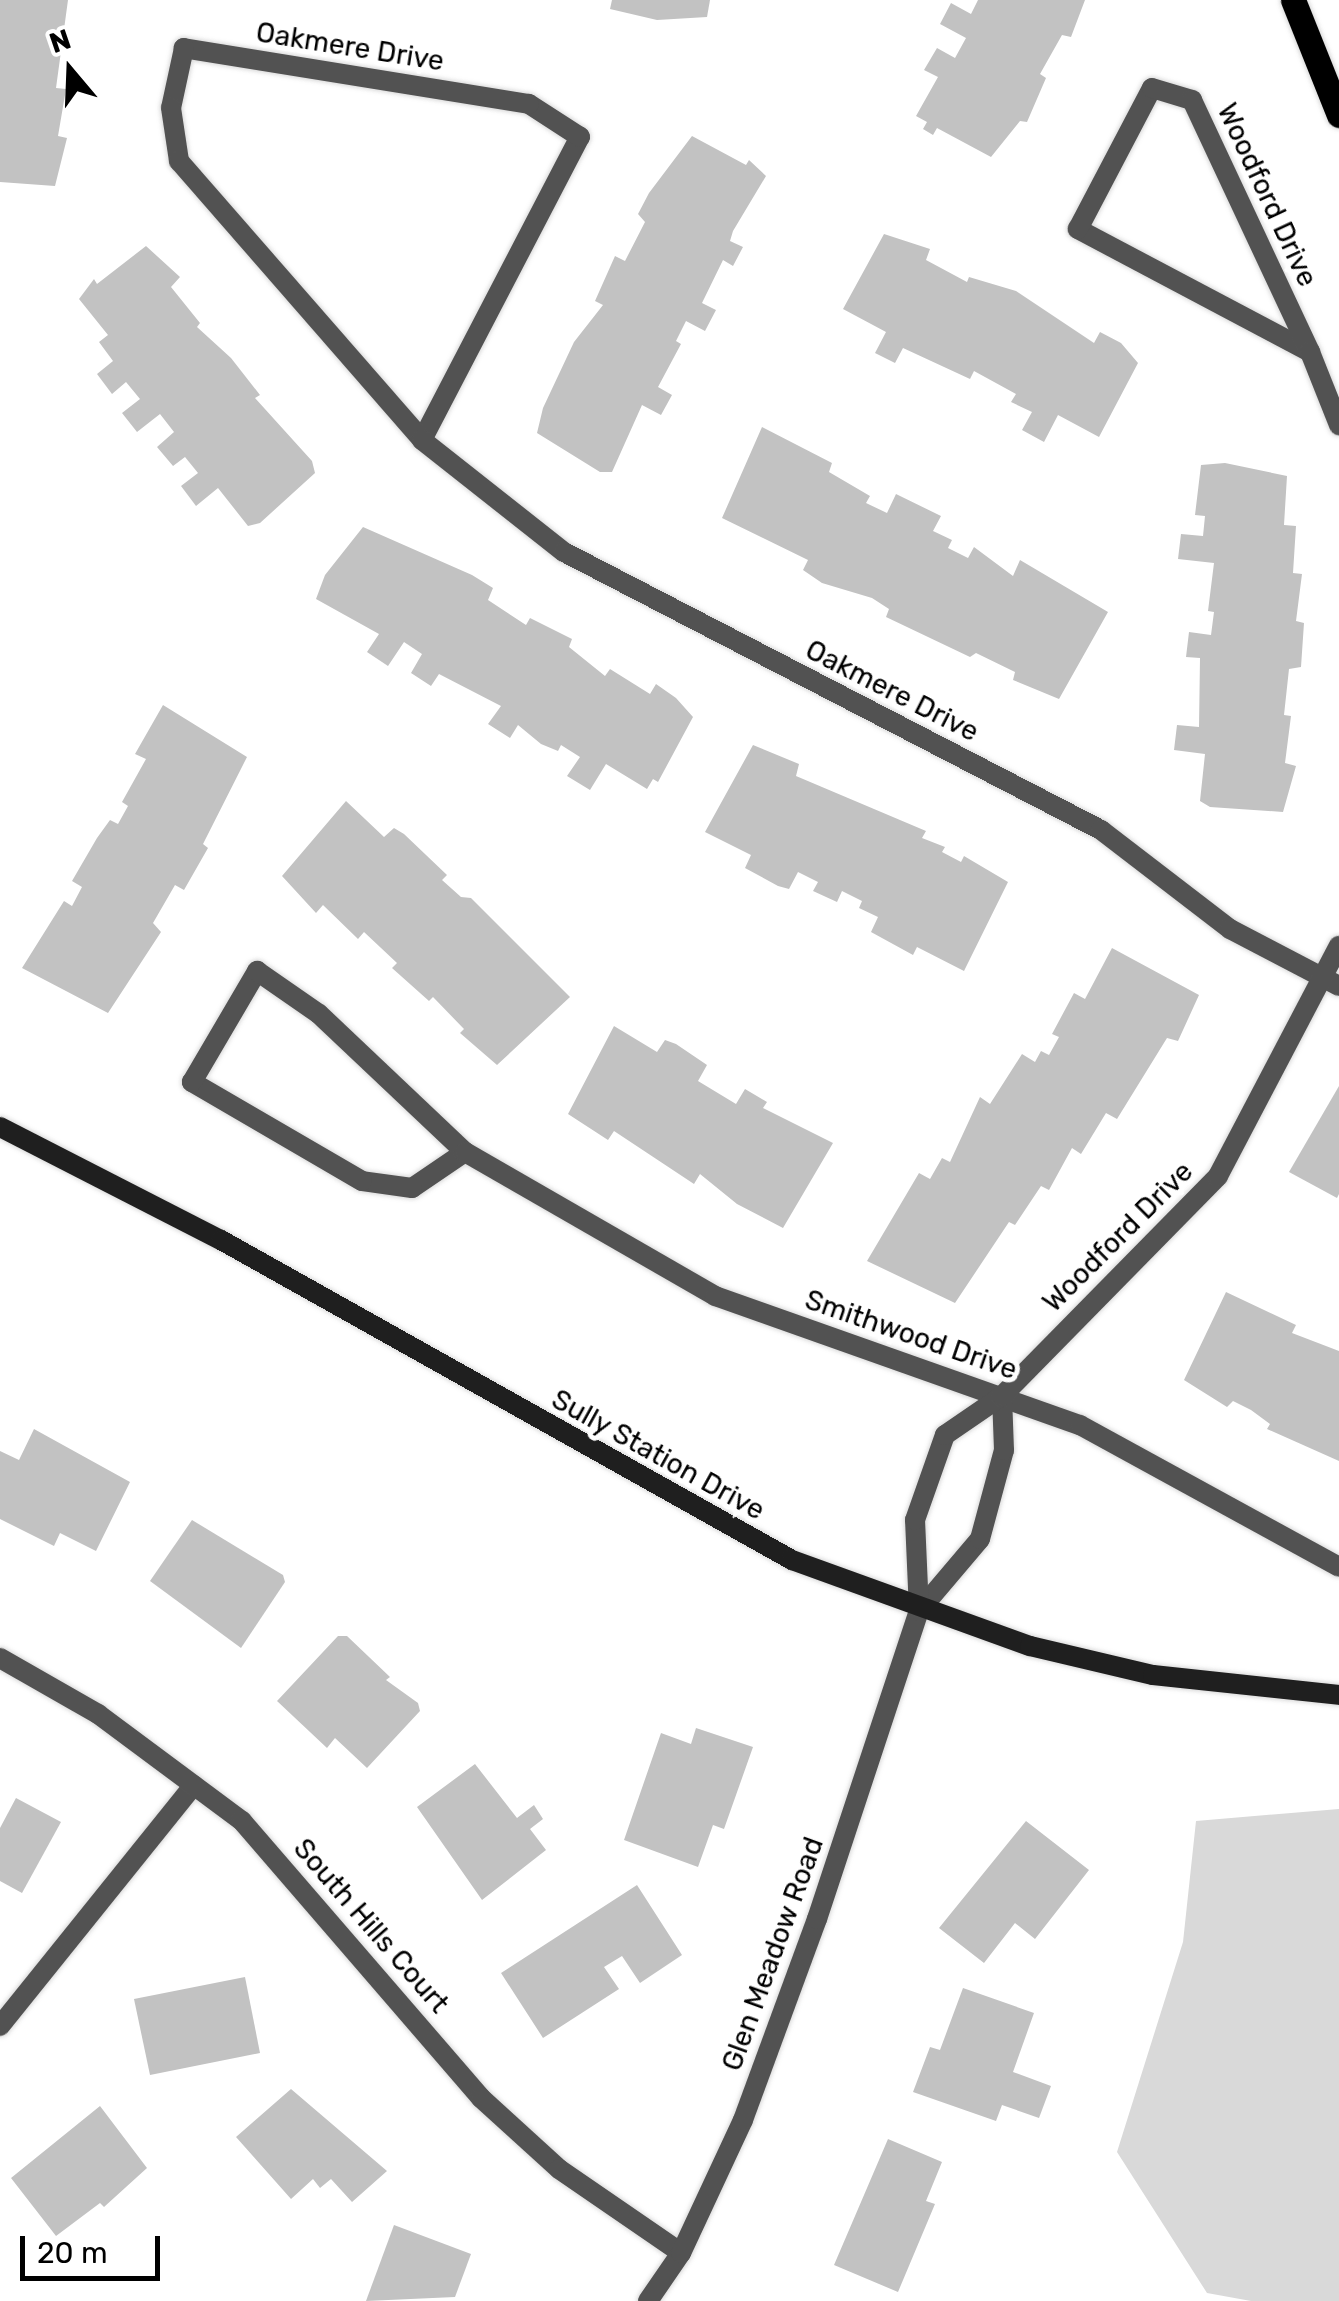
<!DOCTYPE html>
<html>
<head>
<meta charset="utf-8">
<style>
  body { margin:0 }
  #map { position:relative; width:1339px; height:2301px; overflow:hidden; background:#fff; font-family:Rubik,sans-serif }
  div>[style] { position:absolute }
  .green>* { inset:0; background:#d9d9d9 }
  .building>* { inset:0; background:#c2c2c2 }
  .roads { filter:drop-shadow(0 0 2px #dbdbdb) drop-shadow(0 0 2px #dbdbdb) }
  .lane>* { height:20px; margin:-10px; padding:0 10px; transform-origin:10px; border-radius:10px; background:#525252 }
  .street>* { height:20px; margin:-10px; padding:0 10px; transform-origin:10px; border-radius:10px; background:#525252 }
  .secondary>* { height:20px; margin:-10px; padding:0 10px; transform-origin:10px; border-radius:10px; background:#1f1f1f }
  .primary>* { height:25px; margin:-12.5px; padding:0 12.5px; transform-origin:12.5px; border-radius:12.5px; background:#000 }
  span { translate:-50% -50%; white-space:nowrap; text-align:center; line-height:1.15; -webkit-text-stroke:10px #fff; paint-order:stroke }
  .street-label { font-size:28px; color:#000 }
  .north { position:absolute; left:20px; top:20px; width:100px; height:100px; -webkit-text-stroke:8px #fff; paint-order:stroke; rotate:341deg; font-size:28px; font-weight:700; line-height:40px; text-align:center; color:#000 }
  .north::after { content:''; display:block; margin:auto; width:35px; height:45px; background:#000; clip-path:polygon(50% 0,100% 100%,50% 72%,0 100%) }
  .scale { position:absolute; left:20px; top:2236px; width:140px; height:45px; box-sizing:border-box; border:5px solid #000; border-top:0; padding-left:12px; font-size:30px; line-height:35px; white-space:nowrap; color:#000; -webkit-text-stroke:8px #fff; paint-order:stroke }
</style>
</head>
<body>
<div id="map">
  <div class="green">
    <i style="clip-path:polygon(1339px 1809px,1339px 2301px,1251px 2301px,1207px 2293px,1117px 2152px,1183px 1942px,1196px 1821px)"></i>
  </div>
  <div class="building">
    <i style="clip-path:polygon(0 0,68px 0,56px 88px,66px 89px,58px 136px,67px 138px,55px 186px,0 182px)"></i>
    <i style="clip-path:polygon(612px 0,710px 0,707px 17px,657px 20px,610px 9px)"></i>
    <i style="clip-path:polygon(978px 0,1085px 0,1071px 37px,1062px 35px,1040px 74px,1046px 78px,1027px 122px,1020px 121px,991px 157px,937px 128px,933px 135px,923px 129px,927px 122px,916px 116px,938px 77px,924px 70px,937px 48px,955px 58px,966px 38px,940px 24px,951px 3px,971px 14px)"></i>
    <i style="clip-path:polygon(692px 136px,746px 165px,749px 160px,766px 176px,733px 231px,730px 241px,743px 247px,733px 266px,723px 260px,702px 303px,716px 310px,705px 331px,686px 321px,676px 341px,681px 344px,658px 387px,672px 395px,661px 415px,642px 405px,612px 472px,600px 472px,537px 433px,543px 408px,574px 342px,603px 305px,595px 301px,615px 256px,625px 261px,645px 222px,638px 214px,649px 193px)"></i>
    <i style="clip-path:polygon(884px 234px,930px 249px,926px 260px,967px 282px,969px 277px,1016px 291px,1094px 343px,1100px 332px,1121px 343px,1138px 363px,1099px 437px,1058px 415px,1044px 442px,1022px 430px,1032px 412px,1011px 402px,1016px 394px,974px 371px,970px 379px,903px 348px,895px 363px,875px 353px,886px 332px,843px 309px)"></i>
    <i style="clip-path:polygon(146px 246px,180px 277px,171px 287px,200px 323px,197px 327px,231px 358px,260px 395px,255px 398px,312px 461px,315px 473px,260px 523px,248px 526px,218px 488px,196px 506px,181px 486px,198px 473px,185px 457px,173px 466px,157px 447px,174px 432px,160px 414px,137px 432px,122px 413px,140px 399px,126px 382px,112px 394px,97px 374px,113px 361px,99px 342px,108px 335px,79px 299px,94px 279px,97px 284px)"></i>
    <i style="clip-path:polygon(762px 427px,832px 463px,829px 472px,870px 496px,866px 503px,887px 513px,896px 494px,941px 516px,933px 531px,952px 540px,948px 548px,968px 558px,974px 547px,1013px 576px,1020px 560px,1108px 612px,1059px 699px,1013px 680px,1015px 672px,976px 653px,970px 657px,886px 617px,889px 609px,872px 598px,822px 583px,803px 570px,808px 560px,722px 518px)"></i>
    <i style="clip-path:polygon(1225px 463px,1287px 476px,1284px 525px,1296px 526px,1293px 573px,1302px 574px,1296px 621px,1304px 623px,1301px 667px,1289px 669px,1284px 715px,1291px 716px,1285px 763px,1296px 766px,1283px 812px,1210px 807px,1200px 801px,1205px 754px,1174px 750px,1177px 725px,1199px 727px,1200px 658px,1186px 657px,1189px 632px,1211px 635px,1214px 612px,1208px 611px,1214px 563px,1178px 559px,1181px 534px,1203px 536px,1205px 516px,1195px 515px,1201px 465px)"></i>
    <i style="clip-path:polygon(363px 527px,472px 575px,493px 588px,488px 600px,526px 625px,530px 618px,572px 639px,569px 647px,605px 676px,610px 669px,650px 694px,656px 684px,676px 698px,693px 717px,658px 782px,653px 779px,647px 789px,606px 764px,590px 790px,567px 776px,580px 757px,561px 745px,558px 751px,541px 744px,518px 725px,510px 738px,488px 724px,501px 706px,439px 674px,431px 686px,411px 673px,422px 654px,404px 642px,388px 666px,367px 652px,379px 634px,316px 599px,325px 575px)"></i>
    <i style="clip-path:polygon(163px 705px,247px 757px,203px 844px,208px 848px,184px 890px,175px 885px,153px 923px,161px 932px,108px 1013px,22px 968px,64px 901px,72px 906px,82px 887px,72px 881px,97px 838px,110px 820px,118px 824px,128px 806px,122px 802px,146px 759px,135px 754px)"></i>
    <i style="clip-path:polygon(753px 745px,799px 764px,796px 776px,926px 831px,922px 838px,945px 847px,942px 852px,961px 862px,964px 856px,1008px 882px,964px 971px,917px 947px,913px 955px,871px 932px,878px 917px,859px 908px,862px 901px,842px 891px,837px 902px,813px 891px,818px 882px,798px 872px,789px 889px,778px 886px,745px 868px,751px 855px,705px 832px)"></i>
    <i style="clip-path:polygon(346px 801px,384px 837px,394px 828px,404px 834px,447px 875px,442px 880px,461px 897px,471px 898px,570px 997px,497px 1065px,460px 1033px,464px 1029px,433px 997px,429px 1001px,392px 968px,397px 963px,364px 932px,358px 939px,323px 905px,316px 913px,282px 876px)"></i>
    <i style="clip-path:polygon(1112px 948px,1199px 995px,1178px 1041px,1167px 1038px,1117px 1119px,1106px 1113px,1081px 1154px,1072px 1148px,1049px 1190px,1041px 1186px,1015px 1225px,1009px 1222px,955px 1303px,867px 1261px,919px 1173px,930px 1179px,942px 1158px,950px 1162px,980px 1097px,990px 1104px,1022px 1054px,1035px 1062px,1041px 1051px,1049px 1055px,1059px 1037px,1052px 1034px,1074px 993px,1085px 999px)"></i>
    <i style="clip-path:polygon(614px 1026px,657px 1052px,665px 1040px,676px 1044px,707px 1065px,698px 1081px,736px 1104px,745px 1089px,767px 1102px,763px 1108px,833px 1143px,783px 1228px,737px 1204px,700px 1174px,694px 1184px,614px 1131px,608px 1140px,568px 1114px)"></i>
    <i style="clip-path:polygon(1339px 1086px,1339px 1194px,1337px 1198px,1289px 1172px)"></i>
    <i style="clip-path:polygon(1226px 1292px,1296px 1325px,1292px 1333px,1339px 1351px,1339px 1461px,1267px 1429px,1270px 1424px,1251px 1410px,1233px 1401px,1227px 1407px,1184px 1380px)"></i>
    <i style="clip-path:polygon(34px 1429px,130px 1482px,96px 1551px,60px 1533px,54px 1546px,0 1519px,0 1451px,19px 1460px)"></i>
    <i style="clip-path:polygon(192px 1520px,283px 1575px,285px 1582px,241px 1648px,150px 1581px)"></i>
    <i style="clip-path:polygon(338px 1636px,347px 1636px,390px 1677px,386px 1680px,418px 1703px,420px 1711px,367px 1768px,335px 1738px,327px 1748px,277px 1701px)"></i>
    <i style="clip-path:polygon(696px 1728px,753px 1747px,724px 1829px,713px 1825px,698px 1867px,624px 1840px,661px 1733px,691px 1744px)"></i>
    <i style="clip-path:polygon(475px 1764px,517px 1818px,534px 1805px,543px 1819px,530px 1829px,546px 1850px,482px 1900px,417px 1807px)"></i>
    <i style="clip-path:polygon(16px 1798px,61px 1822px,22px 1893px,0 1881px,0 1828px)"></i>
    <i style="clip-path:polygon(1026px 1821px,1089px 1870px,1035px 1939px,1015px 1923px,984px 1963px,939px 1928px)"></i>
    <i style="clip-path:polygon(637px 1885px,682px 1955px,640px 1983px,622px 1956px,604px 1967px,619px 1989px,543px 2038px,501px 1973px)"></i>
    <i style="clip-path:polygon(245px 1977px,260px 2053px,150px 2075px,134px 1999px)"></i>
    <i style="clip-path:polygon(963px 1988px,1034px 2013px,1013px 2072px,1051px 2086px,1039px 2118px,1002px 2105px,996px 2121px,913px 2092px,930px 2047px,940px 2050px)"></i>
    <i style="clip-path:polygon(291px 2089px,387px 2171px,352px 2202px,331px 2179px,320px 2188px,313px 2179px,291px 2199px,236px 2137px)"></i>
    <i style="clip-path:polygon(100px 2106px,147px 2168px,104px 2207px,100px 2203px,56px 2236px,11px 2178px)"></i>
    <i style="clip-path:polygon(888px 2139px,942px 2162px,926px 2201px,935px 2204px,898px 2292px,834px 2265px)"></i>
    <i style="clip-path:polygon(394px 2225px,471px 2254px,455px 2297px,366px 2301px)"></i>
  </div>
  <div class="roads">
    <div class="lane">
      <i style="left:0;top:2026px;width:309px;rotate:-51.2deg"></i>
    </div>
    <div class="street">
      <i style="left:1310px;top:352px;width:263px;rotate:-152.1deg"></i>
      <i style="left:1078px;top:229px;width:159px;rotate:-62.3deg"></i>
      <i style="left:1152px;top:88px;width:42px;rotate:16.7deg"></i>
      <i style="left:1192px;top:100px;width:278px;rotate:64.9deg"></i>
      <i style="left:1310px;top:352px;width:79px;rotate:68.3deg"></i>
      <i style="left:422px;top:440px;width:342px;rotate:-62.5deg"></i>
      <i style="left:580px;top:137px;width:61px;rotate:-147.1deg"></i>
      <i style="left:529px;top:104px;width:350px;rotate:-170.8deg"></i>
      <i style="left:184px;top:48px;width:61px;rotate:102.2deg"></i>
      <i style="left:171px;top:108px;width:54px;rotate:81.4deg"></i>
      <i style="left:179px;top:161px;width:370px;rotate:48.9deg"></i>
      <i style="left:422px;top:440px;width:181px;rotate:38.3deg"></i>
      <i style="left:564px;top:552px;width:605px;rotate:27.37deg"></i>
      <i style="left:1101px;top:830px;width:163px;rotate:37.5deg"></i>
      <i style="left:1230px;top:929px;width:123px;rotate:27.6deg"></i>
      <i style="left:465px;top:1152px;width:64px;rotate:145.8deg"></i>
      <i style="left:412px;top:1188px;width:50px;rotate:-172deg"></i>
      <i style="left:362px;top:1181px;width:197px;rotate:-149.8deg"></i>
      <i style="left:192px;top:1082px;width:129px;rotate:-59.6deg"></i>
      <i style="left:257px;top:971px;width:75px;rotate:34.7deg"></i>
      <i style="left:319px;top:1014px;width:201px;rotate:43.4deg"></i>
      <i style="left:465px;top:1152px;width:289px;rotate:29.9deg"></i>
      <i style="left:715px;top:1296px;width:387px;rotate:19.5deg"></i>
      <i style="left:1080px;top:1425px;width:295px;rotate:28.7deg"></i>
      <i style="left:919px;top:1611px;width:94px;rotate:-49.7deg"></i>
      <i style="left:980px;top:1539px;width:92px;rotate:-74.9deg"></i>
      <i style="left:1004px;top:1450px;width:54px;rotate:-92.1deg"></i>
      <i style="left:0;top:1658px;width:113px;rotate:29.7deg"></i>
      <i style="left:98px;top:1714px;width:179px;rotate:36.6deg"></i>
      <i style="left:242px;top:1821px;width:366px;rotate:49.2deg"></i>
      <i style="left:481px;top:2098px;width:105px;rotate:42.3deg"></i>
      <i style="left:559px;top:2169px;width:148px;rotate:34.5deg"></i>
      <i style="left:648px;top:2301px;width:58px;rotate:-55.5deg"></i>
      <i style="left:681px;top:2253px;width:147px;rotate:-65deg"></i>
      <i style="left:743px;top:2120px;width:214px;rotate:-69.8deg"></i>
      <i style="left:817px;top:1919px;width:324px;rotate:-71.7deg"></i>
      <i style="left:919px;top:1611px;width:91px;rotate:-92.5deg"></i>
      <i style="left:915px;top:1520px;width:90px;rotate:-70.6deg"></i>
      <i style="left:945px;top:1435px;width:69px;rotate:-34.4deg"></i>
      <i style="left:1002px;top:1396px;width:308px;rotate:-45.5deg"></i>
      <i style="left:1218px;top:1176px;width:260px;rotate:-62.3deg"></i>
    </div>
    <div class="secondary">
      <i style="left:0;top:1127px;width:248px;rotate:27.1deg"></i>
      <i style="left:221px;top:1240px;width:655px;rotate:29.27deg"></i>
      <i style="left:792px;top:1560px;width:253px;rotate:19.9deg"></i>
      <i style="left:1030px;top:1646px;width:126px;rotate:13.3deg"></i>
      <i style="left:1153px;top:1675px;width:187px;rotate:6.1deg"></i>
    </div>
    <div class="primary">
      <i style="left:1293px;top:0;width:124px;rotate:68.2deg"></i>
    </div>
  </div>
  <div class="street-label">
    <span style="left:350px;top:47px;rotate:9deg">Oakmere Drive</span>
    <span style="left:1267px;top:195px;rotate:65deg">Woodford Drive</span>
    <span style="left:892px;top:691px;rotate:27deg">Oakmere Drive</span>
    <span style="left:1118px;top:1237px;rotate:-45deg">Woodford Drive</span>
    <span style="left:911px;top:1335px;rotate:19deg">Smithwood Drive</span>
    <span style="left:658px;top:1455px;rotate:29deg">Sully Station Drive</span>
    <span style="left:371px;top:1926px;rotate:49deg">South Hills Court</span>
    <span style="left:773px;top:1954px;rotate:-70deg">Glen Meadow Road</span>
  </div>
  <div class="north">N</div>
  <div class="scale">20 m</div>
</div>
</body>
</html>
